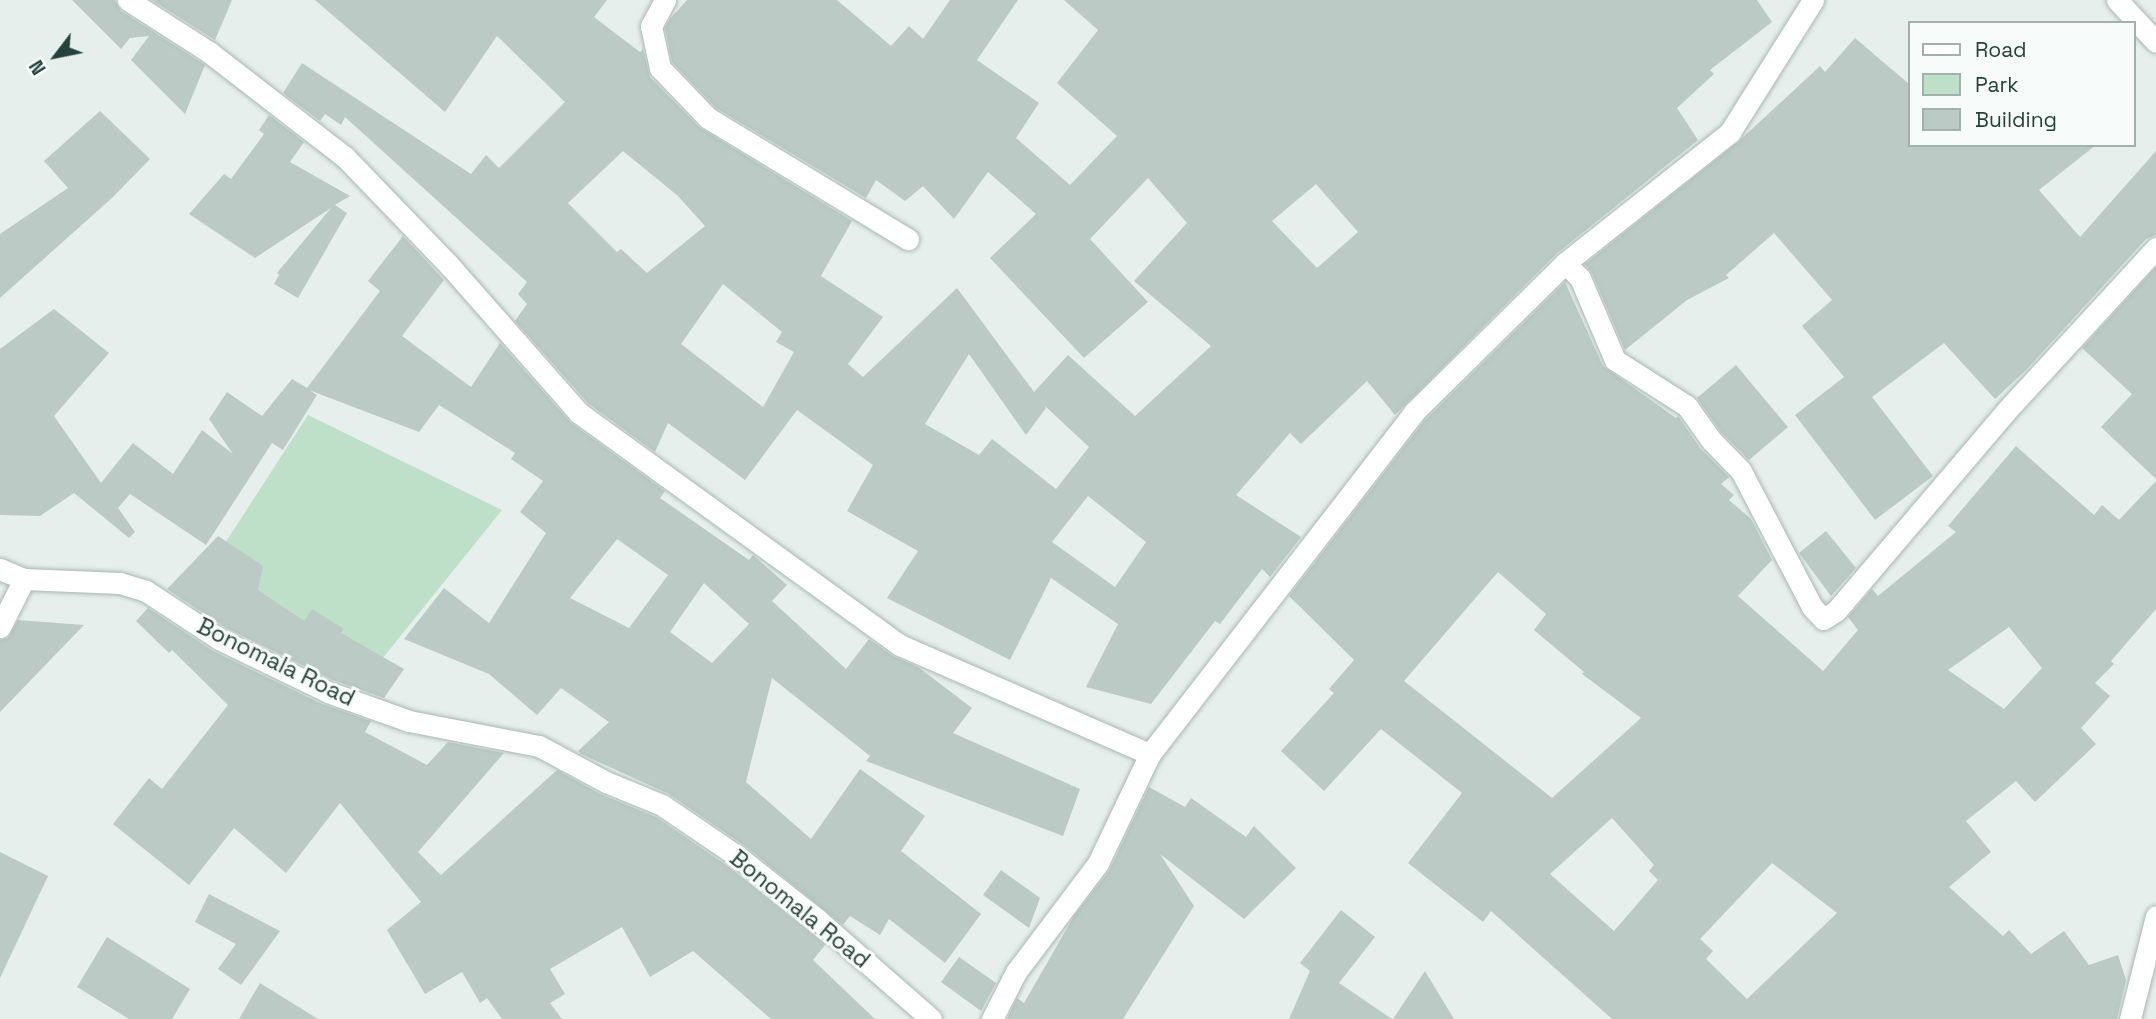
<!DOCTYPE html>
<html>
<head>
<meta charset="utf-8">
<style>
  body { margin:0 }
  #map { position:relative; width:2156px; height:1019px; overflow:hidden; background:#e6efeb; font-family:"Space Grotesk",sans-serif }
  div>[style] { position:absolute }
  .green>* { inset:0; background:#bfe0c8 }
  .building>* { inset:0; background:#bbcac4 }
  .roads { filter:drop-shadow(0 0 2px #a8b8b2) drop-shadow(0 0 2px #a8b8b2) }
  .minor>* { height:21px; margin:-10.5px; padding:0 10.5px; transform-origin:10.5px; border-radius:10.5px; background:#fff }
  .tertiary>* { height:21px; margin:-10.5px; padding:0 10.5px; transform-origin:10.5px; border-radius:10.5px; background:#fff }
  span { translate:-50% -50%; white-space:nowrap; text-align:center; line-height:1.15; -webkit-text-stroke:6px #f7fbf9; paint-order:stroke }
  .street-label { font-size:23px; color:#24423a }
  .legend { position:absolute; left:1908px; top:21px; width:228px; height:126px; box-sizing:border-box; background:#f7fbf9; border:2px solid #a3b1ad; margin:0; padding:9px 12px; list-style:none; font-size:21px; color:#24423a }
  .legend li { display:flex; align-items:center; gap:14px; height:35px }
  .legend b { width:35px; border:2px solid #a3b1ad }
  .north { position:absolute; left:21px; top:21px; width:70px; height:70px; -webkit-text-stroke:5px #f7fbf9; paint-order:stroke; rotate:238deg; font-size:19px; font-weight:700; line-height:28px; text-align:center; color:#24423a }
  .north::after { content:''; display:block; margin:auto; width:24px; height:32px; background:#24423a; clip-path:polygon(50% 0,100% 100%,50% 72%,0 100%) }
</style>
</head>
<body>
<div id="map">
  <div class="green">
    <i style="clip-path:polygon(308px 415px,502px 510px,378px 664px,203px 577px)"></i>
  </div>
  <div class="building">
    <i style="clip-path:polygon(72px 0,115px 0,121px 11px,205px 65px,185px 114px,131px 60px,149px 36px,130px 38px,121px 49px)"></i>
    <i style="clip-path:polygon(152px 0,232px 0,215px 40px)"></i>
    <i style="clip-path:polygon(evenodd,315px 0,607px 0,594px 17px,640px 52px,643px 49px,650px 77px,699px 127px,852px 221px,821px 276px,883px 317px,848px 364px,863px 377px,957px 288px,1034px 392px,1068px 355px,1135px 416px,1211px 346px,1134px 281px,1187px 223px,1148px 178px,1090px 239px,1148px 302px,1084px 358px,990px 258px,1036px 214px,988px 172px,954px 219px,923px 186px,905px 201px,876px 180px,866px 198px,716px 108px,672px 62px,665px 28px,670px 19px,687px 0,837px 0,891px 46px,909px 26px,923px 39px,950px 0,1018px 0,977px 60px,1039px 103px,1016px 138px,1070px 185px,1117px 136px,1057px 83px,1098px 30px,1064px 0,1757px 0,1772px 22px,1710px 70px,1714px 74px,1677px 108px,1698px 140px,1556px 254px,1395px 415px,1367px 381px,1301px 444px,1290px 433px,1236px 495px,1301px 537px,1270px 577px,1262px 569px,1220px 624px,1215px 621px,1151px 704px,1086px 687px,1118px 624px,1051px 578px,1010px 660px,887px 598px,918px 551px,847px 511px,873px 465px,797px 410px,745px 480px,668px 423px,655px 452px,588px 403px,515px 321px,527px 304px,518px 294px,527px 282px,345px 117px,341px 125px,325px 114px,320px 121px,283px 93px,302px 63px,471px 174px,486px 155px,499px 168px,565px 102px,497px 36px,445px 112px,315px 0,623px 151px,678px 196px,705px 226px,647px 273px,621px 249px,617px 252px,568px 203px,623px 151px,315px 0,1316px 184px,1358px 232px,1317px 268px,1272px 221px,1316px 184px,315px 0,723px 284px,782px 332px,776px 342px,794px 352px,763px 407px,681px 344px,723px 284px,315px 0,969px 354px,1026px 435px,1046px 408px,1044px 405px,1089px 447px,1056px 489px,992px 439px,979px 455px,925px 424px,969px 354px,315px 0,1088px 496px,1146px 542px,1115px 587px,1052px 542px,1088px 496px)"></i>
    <i style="clip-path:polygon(1855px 38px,1909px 84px,1909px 145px,2096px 145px,2039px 190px,2080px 237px,2156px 151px,2156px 235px,2146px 239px,2026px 370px,1995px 399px,1944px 343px,1872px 397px,1933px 476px,1875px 520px,1795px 415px,1844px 377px,1802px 326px,1832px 300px,1774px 233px,1726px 275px,1729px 278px,1687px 300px,1625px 350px,1592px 273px,1585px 264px,1738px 142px,1820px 66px,1825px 72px)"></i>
    <i style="clip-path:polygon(100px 111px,150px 159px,113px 197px,0 298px,0 234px,68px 188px,44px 161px)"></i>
    <i style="clip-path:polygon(269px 115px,304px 142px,290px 162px,350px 196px,335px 205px,347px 213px,298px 298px,274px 284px,279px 275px,277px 273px,331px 208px,255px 258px,189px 214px,224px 174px,231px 179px,264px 134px,259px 130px)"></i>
    <i style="clip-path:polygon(evenodd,403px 236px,444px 280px,402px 336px,471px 387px,500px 343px,571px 423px,665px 491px,660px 498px,749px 560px,753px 555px,787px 585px,772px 601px,846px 669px,869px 639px,893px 656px,918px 667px,972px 708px,953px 733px,1080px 789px,1063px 836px,866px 761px,870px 756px,772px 678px,746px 782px,811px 839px,860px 769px,925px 816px,901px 851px,981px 914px,945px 963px,889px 919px,880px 935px,850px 916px,843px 925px,745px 846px,669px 794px,581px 754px,578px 751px,609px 722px,561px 688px,537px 715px,489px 674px,404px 639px,444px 588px,489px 623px,546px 533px,520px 512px,543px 481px,511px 459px,515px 453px,439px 405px,419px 432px,309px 390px,317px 395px,283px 450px,272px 443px,206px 545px,130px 494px,118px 508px,135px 532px,129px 538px,74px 493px,40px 516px,0 515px,0 349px,54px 309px,109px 353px,54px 416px,101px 483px,133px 443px,173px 474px,202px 430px,233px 454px,209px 419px,227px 392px,262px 416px,292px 379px,307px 388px,380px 291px,368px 281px,403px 236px,617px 539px,668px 575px,629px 628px,570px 598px,617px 539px,403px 236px,704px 583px,749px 624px,712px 663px,670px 632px,704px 583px)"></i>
    <i style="clip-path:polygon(2156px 267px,2156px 479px,2101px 427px,2132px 394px,2082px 348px)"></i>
    <i style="clip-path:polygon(evenodd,1565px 282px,1603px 366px,1676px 418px,1678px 416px,1700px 448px,1729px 477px,1721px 484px,1734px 495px,1729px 500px,1751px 519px,1772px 560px,1738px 596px,1823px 671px,1858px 630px,1848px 617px,1872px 589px,1878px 596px,1956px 532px,1948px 526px,2016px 446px,2094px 515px,2102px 505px,2119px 520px,2156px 481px,2156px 609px,2111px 661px,2114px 664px,2095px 683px,2110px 696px,2081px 728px,2096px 744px,2035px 802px,2016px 781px,1966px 821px,1991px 852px,1949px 887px,2003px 936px,2009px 930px,2031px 954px,2064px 931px,2089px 965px,2118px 955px,2126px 980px,2117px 1019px,1612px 1019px,1491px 911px,1483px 922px,1408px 863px,1462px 793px,1381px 729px,1324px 791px,1281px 751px,1334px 693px,1329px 689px,1354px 660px,1289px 596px,1424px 421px,1565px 282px,1498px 572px,1546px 614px,1534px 630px,1584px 672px,1582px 674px,1641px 718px,1552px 798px,1404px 681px,1498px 572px,1565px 282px,2009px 627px,2042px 668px,2004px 709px,1948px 670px,2009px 627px,1565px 282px,1612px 818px,1654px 865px,1649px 871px,1658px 880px,1614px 931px,1550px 874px,1612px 818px,1565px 282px,1772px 863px,1837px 913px,1747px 999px,1706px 959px,1713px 951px,1700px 939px,1772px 863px)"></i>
    <i style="clip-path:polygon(1736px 365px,1788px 427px,1749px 460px,1721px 432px,1697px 398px)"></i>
    <i style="clip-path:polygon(1826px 531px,1856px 568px,1831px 596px,1799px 553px)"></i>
    <i style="clip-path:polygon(218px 536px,263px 566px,258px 590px,304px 621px,312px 609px,344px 629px,341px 633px,404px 669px,384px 698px,333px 680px,226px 628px,167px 589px)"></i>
    <i style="clip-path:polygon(148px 608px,213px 651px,322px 704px,371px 721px,365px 732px,427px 765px,448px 742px,504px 753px,418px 852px,441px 875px,557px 770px,600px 794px,656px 817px,729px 867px,826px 944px,813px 960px,875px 1019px,771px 1019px,693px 951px,650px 977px,622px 927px,550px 969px,565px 994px,550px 1003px,562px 1019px,502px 1019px,487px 998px,480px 1003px,462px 972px,425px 994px,387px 930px,421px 902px,340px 803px,286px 873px,234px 828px,189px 885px,113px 824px,149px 778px,162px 789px,228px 705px,172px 650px,169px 653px,136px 621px)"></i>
    <i style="clip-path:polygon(18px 620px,84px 625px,0 712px,0 640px,8px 638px)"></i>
    <i style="clip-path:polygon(1149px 787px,1185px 807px,1191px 798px,1246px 837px,1254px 826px,1296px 868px,1244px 919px,1160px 854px,1194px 906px,1123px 1019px,1007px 1019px,1017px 998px,1024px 1003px,1074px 916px,1109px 871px)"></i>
    <i style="clip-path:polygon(0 852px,48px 876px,0 978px)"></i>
    <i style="clip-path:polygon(1001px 870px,1040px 898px,1029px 928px,983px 895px)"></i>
    <i style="clip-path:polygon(209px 894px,280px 931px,241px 985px,218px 969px,236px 944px,195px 922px)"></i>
    <i style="clip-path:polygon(1341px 910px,1375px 937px,1339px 983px,1392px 1019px,1289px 1019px,1310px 971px,1300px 963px)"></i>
    <i style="clip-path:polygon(107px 937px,190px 989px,172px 1019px,129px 1019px,77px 987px)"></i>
    <i style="clip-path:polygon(959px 957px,996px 983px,981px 1011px,941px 982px)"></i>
    <i style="clip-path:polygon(1425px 971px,1454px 1019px,1393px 1019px)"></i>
    <i style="clip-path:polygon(260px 983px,318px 1019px,239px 1019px)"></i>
  </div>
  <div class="roads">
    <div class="minor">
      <i style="left:128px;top:0;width:96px;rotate:32.7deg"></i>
      <i style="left:209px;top:52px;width:172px;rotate:37.7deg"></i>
      <i style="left:345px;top:157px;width:150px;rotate:46.1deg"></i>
      <i style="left:449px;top:265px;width:197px;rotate:48.7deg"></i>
      <i style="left:579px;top:413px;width:396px;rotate:35.9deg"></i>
      <i style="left:900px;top:645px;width:273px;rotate:23.6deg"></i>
      <i style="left:665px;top:0;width:30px;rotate:118deg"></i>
      <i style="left:651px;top:26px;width:43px;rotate:77.9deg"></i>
      <i style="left:660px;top:68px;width:69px;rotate:46.2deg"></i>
      <i style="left:708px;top:118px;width:234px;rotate:31.2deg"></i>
      <i style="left:2117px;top:0;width:57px;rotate:47.1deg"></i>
      <i style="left:1565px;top:263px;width:21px;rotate:45deg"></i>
      <i style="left:1580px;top:278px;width:89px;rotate:66.9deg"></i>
      <i style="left:1615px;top:360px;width:85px;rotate:32.6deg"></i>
      <i style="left:1687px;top:406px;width:42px;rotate:54.8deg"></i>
      <i style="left:1711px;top:440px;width:43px;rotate:45.9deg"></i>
      <i style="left:1741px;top:471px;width:153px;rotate:62.4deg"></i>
      <i style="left:1812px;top:607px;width:16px;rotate:47deg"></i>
      <i style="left:1823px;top:619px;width:15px;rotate:-32deg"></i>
      <i style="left:1836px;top:611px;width:265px;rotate:-49.6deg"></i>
      <i style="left:2008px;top:409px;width:219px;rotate:-47.4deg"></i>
      <i style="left:0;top:627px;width:54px;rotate:-63.4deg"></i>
      <i style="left:992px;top:1019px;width:53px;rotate:-62.9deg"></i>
      <i style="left:1016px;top:972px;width:136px;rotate:-53deg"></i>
      <i style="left:1098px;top:863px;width:121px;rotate:-64.5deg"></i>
      <i style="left:1150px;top:754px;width:432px;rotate:-52.3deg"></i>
      <i style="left:1414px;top:412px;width:212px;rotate:-44.6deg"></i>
      <i style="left:1565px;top:263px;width:211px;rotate:-38.4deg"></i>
      <i style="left:1730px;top:132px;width:156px;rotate:-57.8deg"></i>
      <i style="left:2130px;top:1019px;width:106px;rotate:-75.8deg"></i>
    </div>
    <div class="tertiary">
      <i style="left:0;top:569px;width:26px;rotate:23deg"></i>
      <i style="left:24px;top:579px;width:96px;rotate:2.4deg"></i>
      <i style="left:120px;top:583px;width:27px;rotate:17deg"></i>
      <i style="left:146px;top:591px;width:87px;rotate:33.3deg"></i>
      <i style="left:219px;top:639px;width:121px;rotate:25.9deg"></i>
      <i style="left:328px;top:692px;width:86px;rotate:19.7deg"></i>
      <i style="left:409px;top:721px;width:132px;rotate:10.9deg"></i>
      <i style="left:539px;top:746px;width:76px;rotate:28.2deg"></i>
      <i style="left:606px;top:782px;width:61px;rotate:22.3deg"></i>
      <i style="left:662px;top:805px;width:91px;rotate:34.2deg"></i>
      <i style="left:737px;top:856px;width:103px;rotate:38.3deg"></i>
      <i style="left:818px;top:920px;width:150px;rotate:41.2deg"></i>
    </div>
  </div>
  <div class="street-label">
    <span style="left:276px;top:662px;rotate:26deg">Bonomala Road</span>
    <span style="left:800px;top:909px;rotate:39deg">Bonomala Road</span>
  </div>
  <ul class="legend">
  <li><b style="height:9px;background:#fff"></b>Road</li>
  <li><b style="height:19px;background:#bfe0c8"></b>Park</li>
  <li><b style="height:19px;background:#bbcac4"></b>Building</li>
  </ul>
  <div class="north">N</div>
</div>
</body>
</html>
